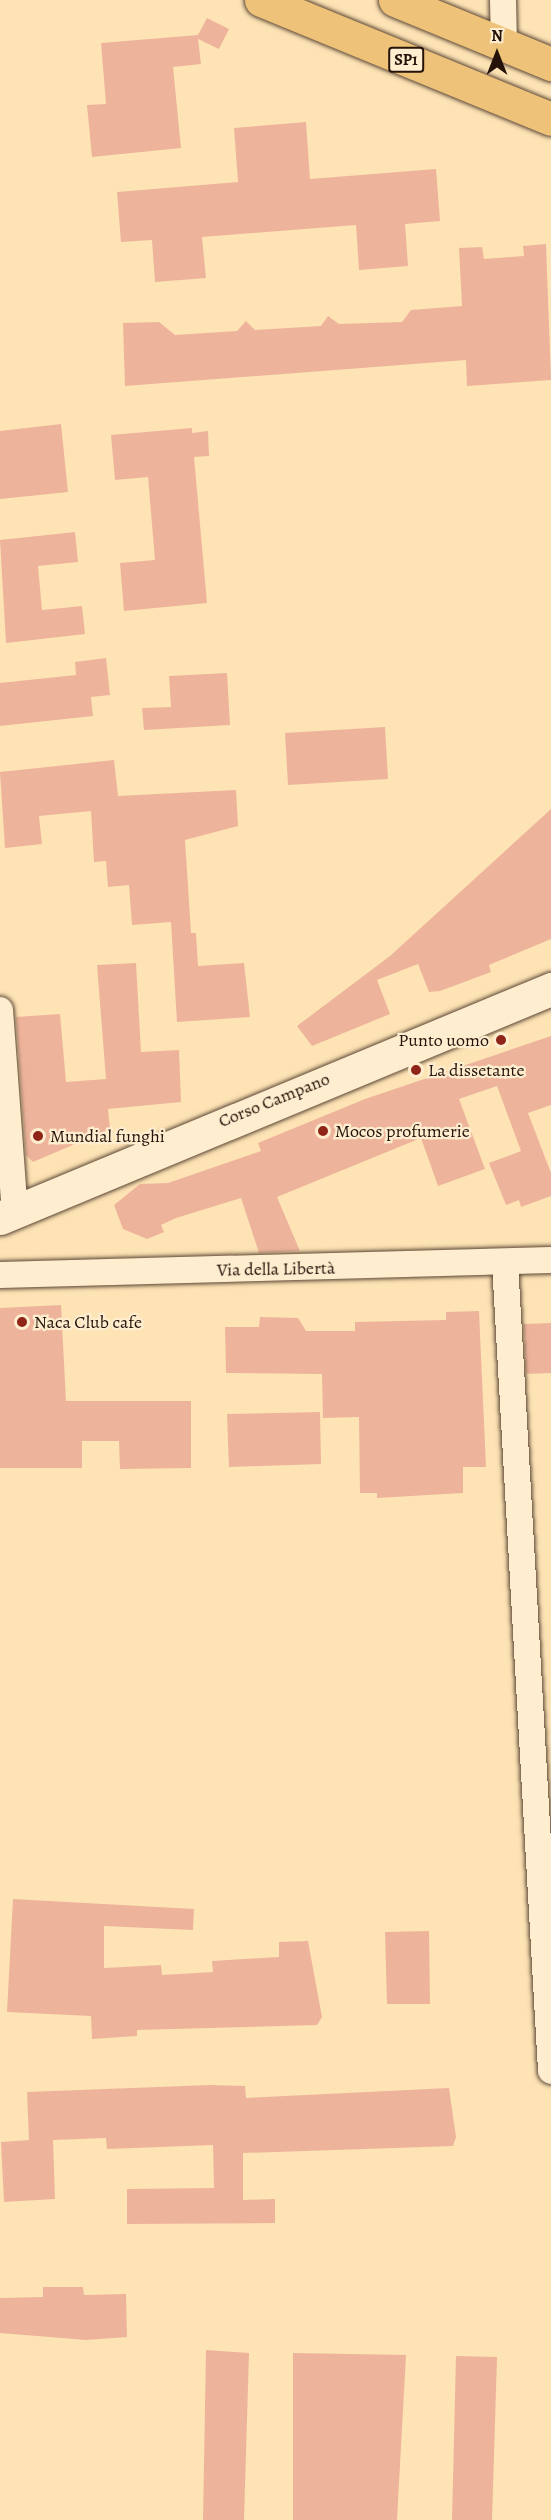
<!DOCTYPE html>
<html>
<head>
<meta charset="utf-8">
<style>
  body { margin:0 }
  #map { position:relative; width:551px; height:2520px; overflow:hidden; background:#fee3b5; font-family:Alegreya,serif }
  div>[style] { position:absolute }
  .building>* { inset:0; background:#eeb49b }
  .roads { filter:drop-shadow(0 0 2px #5b4735) drop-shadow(0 0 2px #5b4735) }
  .street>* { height:26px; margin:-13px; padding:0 13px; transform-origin:13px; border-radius:13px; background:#feedcf }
  .secondary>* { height:33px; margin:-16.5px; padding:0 16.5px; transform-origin:16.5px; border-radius:16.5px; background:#feedcf }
  .primary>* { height:33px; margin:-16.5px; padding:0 16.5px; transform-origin:16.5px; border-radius:16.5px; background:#efc27a }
  .dots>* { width:16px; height:16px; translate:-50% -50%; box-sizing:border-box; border:3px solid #feedcf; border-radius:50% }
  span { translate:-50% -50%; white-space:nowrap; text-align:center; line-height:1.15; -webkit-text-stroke:4.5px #feedcf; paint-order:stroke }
  .shield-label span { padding:2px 4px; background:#feedcf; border:2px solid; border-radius:4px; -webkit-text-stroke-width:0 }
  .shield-label { font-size:16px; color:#25130a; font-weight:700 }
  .poi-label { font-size:18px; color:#25130a }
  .right { translate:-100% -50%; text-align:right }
  .left { translate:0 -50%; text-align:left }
  .street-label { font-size:18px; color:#25130a }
  .north { position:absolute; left:467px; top:24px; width:60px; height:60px; -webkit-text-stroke:4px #feedcf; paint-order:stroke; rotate:0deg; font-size:16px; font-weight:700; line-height:24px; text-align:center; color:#25130a }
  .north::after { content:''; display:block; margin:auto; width:21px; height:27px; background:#25130a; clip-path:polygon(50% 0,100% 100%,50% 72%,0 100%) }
</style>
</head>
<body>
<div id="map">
  <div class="building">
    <i style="clip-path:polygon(207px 18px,229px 29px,219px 49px,198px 39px,201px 64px,173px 67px,181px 148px,92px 157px,87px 105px,106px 104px,101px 43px,198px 35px)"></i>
    <i style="clip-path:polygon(306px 122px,310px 179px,436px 169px,440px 221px,405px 224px,408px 266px,359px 270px,356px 225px,202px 237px,206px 278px,155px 282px,152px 240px,121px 242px,117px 192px,238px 182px,234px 128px)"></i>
    <i style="clip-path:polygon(546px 244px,551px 380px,467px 386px,466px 360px,125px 386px,123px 323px,159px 322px,175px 335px,237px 331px,246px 321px,255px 330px,321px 326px,328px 316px,339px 324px,402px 322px,411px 310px,462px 306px,459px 248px,482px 247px,484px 259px,524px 256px,523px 246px)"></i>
    <i style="clip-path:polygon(61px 424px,68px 492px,0 499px,0 431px)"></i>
    <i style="clip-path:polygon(192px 428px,192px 433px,208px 431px,209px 456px,194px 457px,207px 603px,124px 611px,120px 563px,155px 560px,148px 477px,115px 480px,111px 435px)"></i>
    <i style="clip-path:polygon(75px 532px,78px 562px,38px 566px,42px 610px,82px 606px,85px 634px,6px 643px,0 540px)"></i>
    <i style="clip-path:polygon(106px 658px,110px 695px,91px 697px,93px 716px,0 726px,0 683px,76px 675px,75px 662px)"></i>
    <i style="clip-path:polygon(227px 673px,230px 725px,144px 730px,142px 708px,171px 707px,169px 676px)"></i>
    <i style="clip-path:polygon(385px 727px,388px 779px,288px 785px,285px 733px)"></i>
    <i style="clip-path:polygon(114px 760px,118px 796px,236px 790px,238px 826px,185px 840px,191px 933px,196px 933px,198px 966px,244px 963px,250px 1017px,177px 1022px,171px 922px,132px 925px,129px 885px,108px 887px,106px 861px,94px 862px,91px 811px,39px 816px,42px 844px,5px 848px,0 772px)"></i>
    <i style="clip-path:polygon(551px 809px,551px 939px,489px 965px,491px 972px,440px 991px,429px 992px,418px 964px,377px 980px,390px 1014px,312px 1046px,297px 1026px,390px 956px)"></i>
    <i style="clip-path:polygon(136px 963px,141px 1052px,179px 1050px,181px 1102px,108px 1109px,110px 1129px,33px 1162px,26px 1155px,16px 1017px,60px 1014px,66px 1082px,106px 1079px,97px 965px)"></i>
    <i style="clip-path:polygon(551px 1036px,551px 1105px,528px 1113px,551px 1173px,551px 1196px,521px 1207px,519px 1200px,506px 1205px,489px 1163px,521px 1151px,497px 1086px,459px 1099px,485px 1169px,438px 1186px,421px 1138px,277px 1197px,300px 1251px,259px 1253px,241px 1198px,176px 1218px,161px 1225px,164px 1232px,147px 1239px,123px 1229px,114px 1205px,140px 1184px,168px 1183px,261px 1151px,258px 1143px,365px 1099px)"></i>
    <i style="clip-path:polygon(61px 1305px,66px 1401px,191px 1401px,191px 1468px,120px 1469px,119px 1441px,82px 1441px,82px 1468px,0 1468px,0 1308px)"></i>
    <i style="clip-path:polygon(479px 1311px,486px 1467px,463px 1467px,463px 1493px,377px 1498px,377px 1493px,360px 1493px,359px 1417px,323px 1418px,322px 1374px,226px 1373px,225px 1327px,259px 1327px,260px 1317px,298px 1318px,306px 1331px,355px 1331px,355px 1322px,446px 1320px,446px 1312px)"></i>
    <i style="clip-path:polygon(551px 1323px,551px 1373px,526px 1374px,524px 1324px)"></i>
    <i style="clip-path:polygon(320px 1412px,321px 1464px,229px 1467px,227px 1414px)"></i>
    <i style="clip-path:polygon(13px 1899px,194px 1909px,193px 1930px,104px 1926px,104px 1968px,161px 1965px,162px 1975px,213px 1972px,212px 1961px,279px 1957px,279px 1942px,308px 1941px,322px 2017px,317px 2025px,137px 2030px,137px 2036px,92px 2039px,91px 2016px,7px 2012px)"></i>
    <i style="clip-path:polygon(429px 1931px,430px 2004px,387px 2004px,385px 1932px)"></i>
    <i style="clip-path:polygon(210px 2085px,245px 2086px,246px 2098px,449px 2088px,456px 2137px,453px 2146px,243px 2153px,243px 2200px,275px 2199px,275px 2223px,127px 2224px,127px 2189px,214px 2188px,213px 2145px,107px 2149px,106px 2138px,53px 2140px,55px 2199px,4px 2202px,1px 2142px,29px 2140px,27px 2092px)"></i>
    <i style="clip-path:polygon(43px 2287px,83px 2287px,84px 2295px,126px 2294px,127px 2337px,86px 2340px,0 2333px,0 2298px,43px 2297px)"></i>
    <i style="clip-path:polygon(206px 2350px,249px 2353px,244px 2520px,203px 2520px)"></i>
    <i style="clip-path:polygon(293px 2353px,406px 2355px,397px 2520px,293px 2520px)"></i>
    <i style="clip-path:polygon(456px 2356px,497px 2357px,492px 2520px,452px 2520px)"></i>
  </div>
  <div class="roads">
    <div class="street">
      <i style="left:503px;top:0;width:44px;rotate:88.7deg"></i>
      <i style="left:0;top:1010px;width:203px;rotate:85.8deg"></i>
      <i style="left:505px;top:1263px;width:809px;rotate:86.74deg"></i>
      <i style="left:0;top:1275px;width:551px;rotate:-1.56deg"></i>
    </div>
    <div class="secondary">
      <i style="left:0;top:1218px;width:597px;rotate:-22.57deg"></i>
    </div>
    <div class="primary">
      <i style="left:261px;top:0;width:313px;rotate:22.3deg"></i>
      <i style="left:395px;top:0;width:169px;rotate:22.3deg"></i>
    </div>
  </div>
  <div class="dots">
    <i style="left:501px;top:1040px;background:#8f2418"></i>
    <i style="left:416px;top:1070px;background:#8f2418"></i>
    <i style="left:323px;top:1131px;background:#8f2418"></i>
    <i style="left:38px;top:1136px;background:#8f2418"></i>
    <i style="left:22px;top:1322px;background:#8f2418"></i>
  </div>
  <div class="shield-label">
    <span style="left:406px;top:60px">SP1</span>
  </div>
  <div class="poi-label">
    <span class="right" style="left:489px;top:1040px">Punto uomo</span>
    <span class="left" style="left:428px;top:1070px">La dissetante</span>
    <span class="left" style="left:335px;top:1131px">Mocos profumerie</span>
    <span class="left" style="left:50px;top:1136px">Mundial funghi</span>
    <span class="left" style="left:34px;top:1322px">Naca Club cafe</span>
  </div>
  <div class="street-label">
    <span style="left:274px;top:1100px;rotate:-22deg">Corso Campano</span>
    <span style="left:276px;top:1269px;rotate:-1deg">Via della Libertà</span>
  </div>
  <div class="north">N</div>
</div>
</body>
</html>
